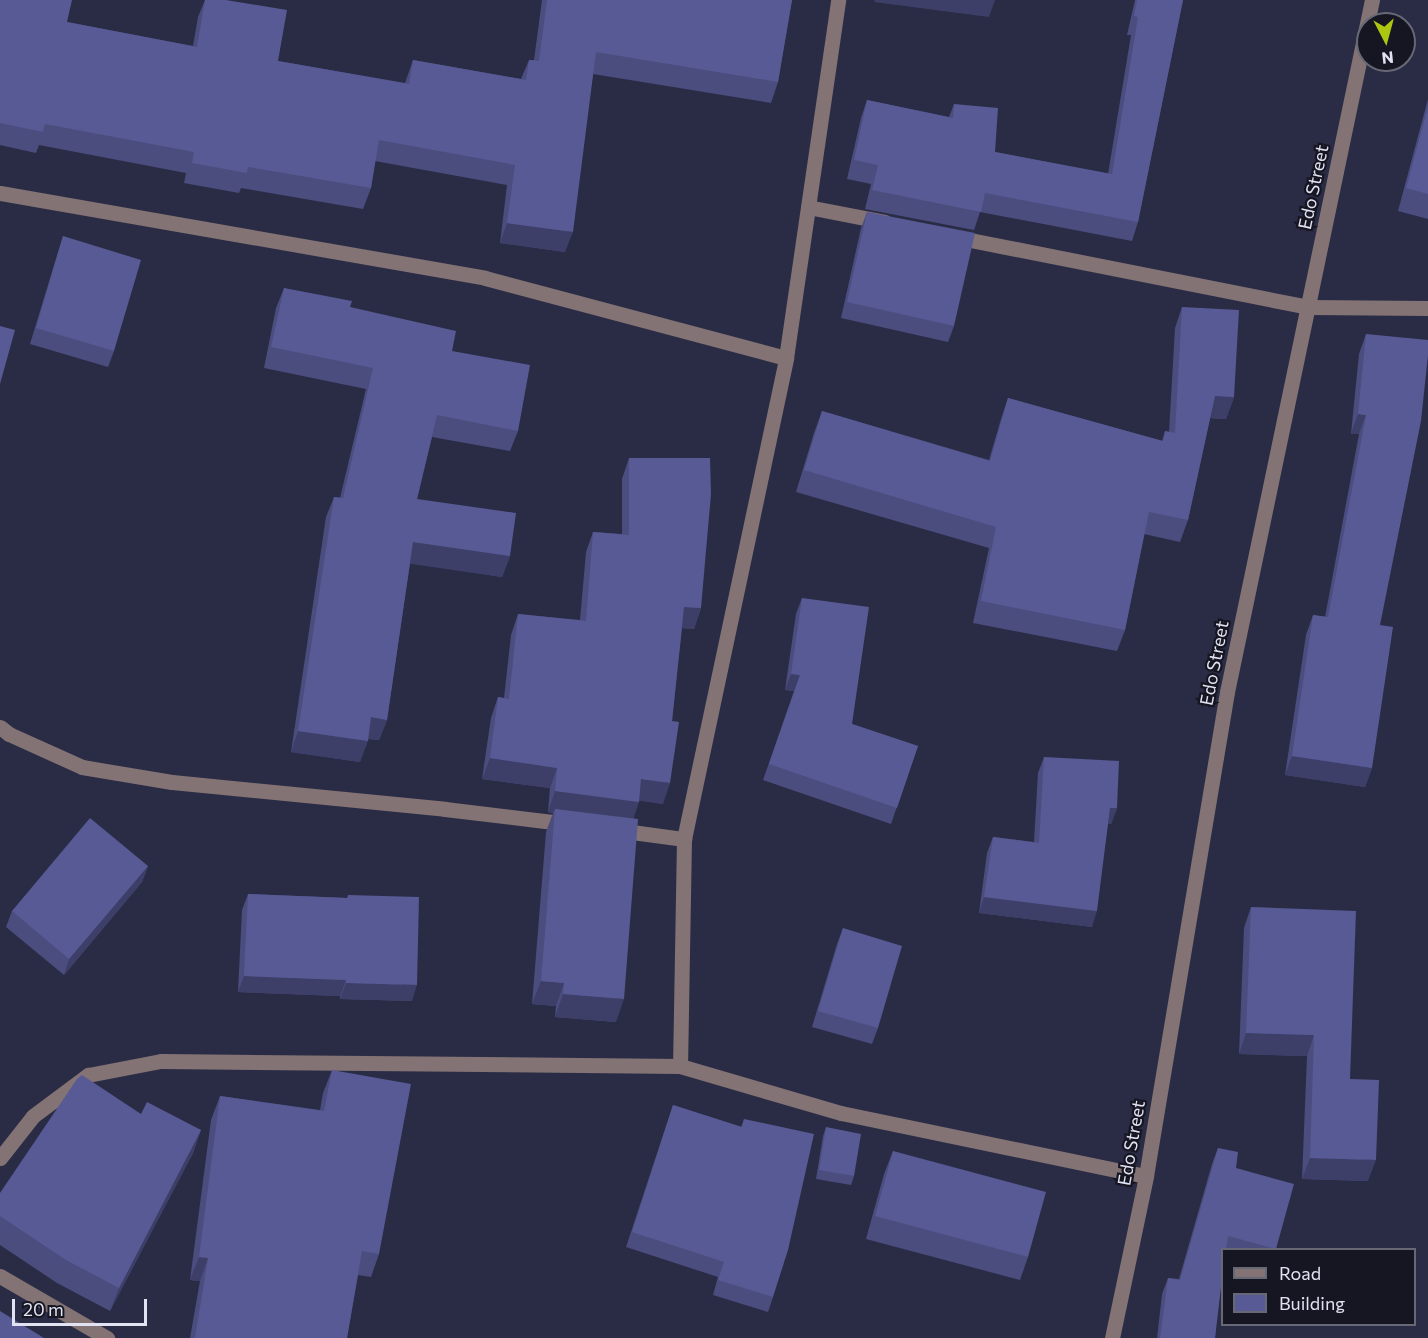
<!DOCTYPE html>
<html>
<head>
<meta charset="utf-8">
<style>
  body { margin:0 }
  #map { position:relative; width:1428px; height:1338px; overflow:hidden; background:#2a2c45; font-family:Commissioner,sans-serif }
  div>[style] { position:absolute }
  .minor>* { height:15px; margin:-7.5px; padding:0 7.5px; transform-origin:7.5px; border-radius:7.5px; background:#837374 }
  .wall>* { inset:0; background:#4b4d7f }
  .shaded-wall>* { inset:0; background:#3d3f68 }
  .building>* { inset:0; background:#575a94 }
  span { translate:-50% -50%; white-space:nowrap; text-align:center; line-height:1.15; -webkit-text-stroke:4.5px #151621; paint-order:stroke }
  .street-label { font-size:18px; color:#e1e3f3 }
  .legend { position:absolute; left:1221px; top:1248px; width:195px; height:78px; box-sizing:border-box; background:#151621; border:2px solid #676875; margin:0; padding:8px 10px; list-style:none; font-size:18px; color:#e1e3f3 }
  .legend li { display:flex; align-items:center; gap:12px; height:30px }
  .legend b { width:30px; border:2px solid #676875 }
  .north { position:absolute; left:1356px; top:12px; width:60px; height:60px; box-sizing:border-box; background:#151621; border:2px solid #676875; border-radius:50%; rotate:174deg; font-size:16px; font-weight:700; line-height:24px; text-align:center; color:#e1e3f3 }
  .north::after { content:''; display:block; margin:auto; width:21px; height:27px; background:#acc611; clip-path:polygon(50% 0,100% 100%,50% 72%,0 100%) }
  .scale { position:absolute; left:12px; top:1299px; width:135px; height:27px; box-sizing:border-box; border:3px solid #e1e3f3; border-top:0; padding-left:8px; font-size:18px; line-height:21px; white-space:nowrap; color:#e1e3f3; -webkit-text-stroke:4px #151621; paint-order:stroke }
</style>
</head>
<body>
<div id="map">
  <div class="minor">
    <i style="left:0;top:193px;width:492px;rotate:9.9deg"></i>
    <i style="left:485px;top:278px;width:311px;rotate:14.9deg"></i>
    <i style="left:808px;top:207px;width:78px;rotate:11deg"></i>
    <i style="left:955px;top:237px;width:360px;rotate:11.2deg"></i>
    <i style="left:1308px;top:307px;width:120px;rotate:0.5deg"></i>
    <i style="left:0;top:727px;width:11px;rotate:38deg"></i>
    <i style="left:9px;top:734px;width:80px;rotate:24.3deg"></i>
    <i style="left:82px;top:767px;width:91px;rotate:9.5deg"></i>
    <i style="left:172px;top:782px;width:274px;rotate:5.6deg"></i>
    <i style="left:445px;top:809px;width:125px;rotate:6.9deg"></i>
    <i style="left:617px;top:830px;width:68px;rotate:7.7deg"></i>
    <i style="left:684px;top:839px;width:227px;rotate:91deg"></i>
    <i style="left:680px;top:1066px;width:168px;rotate:16.3deg"></i>
    <i style="left:841px;top:1113px;width:311px;rotate:11.7deg"></i>
    <i style="left:684px;top:839px;width:492px;rotate:-78deg"></i>
    <i style="left:786px;top:358px;width:362px;rotate:-81.7deg"></i>
    <i style="left:0;top:1158px;width:53px;rotate:-51.8deg"></i>
    <i style="left:33px;top:1116px;width:69px;rotate:-36.7deg"></i>
    <i style="left:88px;top:1075px;width:74px;rotate:-10.9deg"></i>
    <i style="left:161px;top:1061px;width:519px;rotate:0.55deg"></i>
    <i style="left:0;top:1276px;width:124px;rotate:30.1deg"></i>
    <i style="left:1112px;top:1338px;width:166px;rotate:-78.1deg"></i>
    <i style="left:1146px;top:1176px;width:491px;rotate:-80.5deg"></i>
    <i style="left:1227px;top:692px;width:707px;rotate:-78.17deg"></i>
  </div>
  <div class="wall">
    <i style="clip-path:polygon(0 0,67px 22px,193px 46px,198px 17px,205px 0,226px 0,278px 61px,405px 83px,413px 60px,521px 79px,529px 60px,534px 60px,542px 0,792px 0,778px 82px,771px 103px,593px 74px,565px 252px,500px 243px,507px 185px,375px 161px,371px 188px,363px 209px,241px 188px,239px 193px,184px 183px,186px 173px,39px 145px,36px 153px,0 145px)"></i>
    <i style="clip-path:polygon(1135px 0,1183px 0,1138px 222px,1132px 241px,980px 212px,974px 230px,865px 209px,871px 184px,847px 179px,861px 118px,867px 100px,949px 117px,954px 104px,995px 152px,1108px 174px,1131px 35px,1127px 35px)"></i>
    <i style="clip-path:polygon(1428px 99px,1428px 219px,1398px 211px)"></i>
    <i style="clip-path:polygon(867px 212px,954px 326px,948px 342px,841px 318px,861px 228px)"></i>
    <i style="clip-path:polygon(63px 236px,114px 351px,108px 367px,30px 344px,58px 252px)"></i>
    <i style="clip-path:polygon(284px 288px,350px 307px,452px 351px,518px 431px,510px 451px,432px 437px,417px 499px,510px 556px,502px 577px,410px 563px,387px 720px,379px 740px,368px 739px,360px 762px,291px 752px,326px 517px,334px 497px,340px 498px,366px 389px,264px 368px,276px 308px)"></i>
    <i style="clip-path:polygon(1182px 307px,1234px 397px,1226px 419px,1210px 418px,1188px 520px,1180px 542px,1144px 534px,1125px 630px,1117px 651px,973px 623px,989px 548px,796px 492px,814px 433px,822px 411px,989px 460px,1001px 419px,1008px 398px,1162px 441px,1165px 431px,1169px 432px,1175px 328px)"></i>
    <i style="clip-path:polygon(1366px 334px,1380px 625px,1372px 768px,1365px 787px,1285px 775px,1306px 635px,1313px 615px,1325px 617px,1359px 434px,1351px 434px,1359px 354px)"></i>
    <i style="clip-path:polygon(629px 458px,701px 608px,694px 629px,682px 628px,663px 804px,639px 800px,633px 818px,616px 1022px,555px 1017px,556px 1006px,532px 1004px,546px 832px,553px 813px,548px 812px,550px 788px,482px 779px,491px 718px,498px 697px,504px 698px,511px 635px,518px 614px,580px 620px,586px 552px,593px 532px,622px 534px,622px 479px)"></i>
    <i style="clip-path:polygon(802px 598px,852px 724px,918px 746px,891px 824px,763px 780px,794px 691px,785px 690px,796px 614px)"></i>
    <i style="clip-path:polygon(1044px 757px,1117px 808px,1111px 824px,1108px 824px,1092px 927px,979px 913px,987px 853px,993px 837px,1034px 842px,1038px 773px)"></i>
    <i style="clip-path:polygon(148px 866px,142px 882px,64px 975px,6px 927px,12px 911px)"></i>
    <i style="clip-path:polygon(248px 894px,347px 898px,348px 895px,412px 1001px,340px 999px,340px 996px,238px 992px,242px 910px)"></i>
    <i style="clip-path:polygon(1251px 907px,1350px 1079px,1368px 1181px,1302px 1179px,1307px 1056px,1239px 1054px,1244px 928px)"></i>
    <i style="clip-path:polygon(843px 928px,878px 1028px,872px 1044px,812px 1027px,837px 944px)"></i>
    <i style="clip-path:polygon(332px 1070px,379px 1254px,371px 1277px,358px 1275px,347px 1338px,190px 1338px,200px 1281px,190px 1280px,211px 1120px,220px 1096px,320px 1110px,323px 1093px)"></i>
    <i style="clip-path:polygon(673px 1105px,741px 1127px,744px 1119px,773px 1297px,768px 1312px,713px 1295px,718px 1277px,626px 1247px)"></i>
    <i style="clip-path:polygon(141px 1114px,201px 1130px,193px 1153px,110px 1311px,57px 1283px,0 1245px,0 1193px)"></i>
    <i style="clip-path:polygon(826px 1127px,854px 1176px,851px 1185px,816px 1179px,823px 1136px)"></i>
    <i style="clip-path:polygon(1218px 1148px,1236px 1168px,1276px 1250px,1222px 1250px,1215px 1338px,1157px 1338px,1162px 1294px,1168px 1278px,1179px 1279px,1212px 1164px)"></i>
    <i style="clip-path:polygon(893px 1151px,1028px 1257px,1020px 1280px,866px 1239px,884px 1174px)"></i>
  </div>
  <div class="shaded-wall">
    <i style="clip-path:polygon(875px 0,995px 0,989px 17px,874px 2px)"></i>
    <i style="clip-path:polygon(507px 223px,573px 232px,565px 252px,500px 243px)"></i>
    <i style="clip-path:polygon(1215px 396px,1234px 397px,1226px 419px,1207px 418px)"></i>
    <i style="clip-path:polygon(1358px 414px,1366px 415px,1359px 434px,1351px 434px)"></i>
    <i style="clip-path:polygon(413px 542px,510px 556px,502px 577px,405px 563px)"></i>
    <i style="clip-path:polygon(684px 607px,701px 608px,694px 629px,677px 628px)"></i>
    <i style="clip-path:polygon(791px 674px,800px 675px,794px 691px,785px 690px)"></i>
    <i style="clip-path:polygon(371px 717px,387px 720px,379px 740px,364px 738px)"></i>
    <i style="clip-path:polygon(298px 731px,368px 741px,360px 762px,291px 752px)"></i>
    <i style="clip-path:polygon(1292px 756px,1372px 768px,1365px 787px,1285px 775px)"></i>
    <i style="clip-path:polygon(490px 758px,557px 768px,550px 788px,482px 779px)"></i>
    <i style="clip-path:polygon(641px 779px,670px 783px,663px 804px,634px 800px)"></i>
    <i style="clip-path:polygon(555px 791px,639px 802px,632px 823px,555px 809px,553px 813px,548px 812px)"></i>
    <i style="clip-path:polygon(1110px 808px,1117px 808px,1111px 824px,1104px 824px)"></i>
    <i style="clip-path:polygon(148px 866px,142px 882px,64px 975px,69px 959px)"></i>
    <i style="clip-path:polygon(984px 897px,1097px 911px,1092px 927px,979px 913px)"></i>
    <i style="clip-path:polygon(244px 976px,346px 980px,340px 996px,238px 992px)"></i>
    <i style="clip-path:polygon(541px 981px,564px 983px,556px 1006px,532px 1004px)"></i>
    <i style="clip-path:polygon(346px 983px,417px 985px,412px 1001px,340px 999px)"></i>
    <i style="clip-path:polygon(563px 994px,624px 999px,616px 1022px,555px 1017px)"></i>
    <i style="clip-path:polygon(1246px 1033px,1314px 1035px,1307px 1056px,1239px 1054px)"></i>
    <i style="clip-path:polygon(201px 1130px,193px 1153px,110px 1311px,119px 1288px)"></i>
    <i style="clip-path:polygon(1310px 1158px,1376px 1160px,1368px 1181px,1302px 1179px)"></i>
    <i style="clip-path:polygon(199px 1257px,208px 1258px,200px 1281px,190px 1280px)"></i>
  </div>
  <div class="building">
    <i style="clip-path:polygon(0 0,72px 0,67px 22px,197px 47px,205px 0,226px 0,287px 10px,278px 61px,409px 84px,413px 60px,526px 80px,529px 60px,539px 61px,547px 0,792px 0,778px 82px,596px 52px,573px 232px,507px 223px,515px 165px,379px 140px,371px 188px,248px 167px,247px 173px,192px 163px,194px 152px,45px 124px,43px 132px,0 123px)"></i>
    <i style="clip-path:polygon(1137px 0,1183px 0,1138px 222px,985px 193px,981px 212px,872px 190px,878px 165px,854px 160px,867px 100px,953px 118px,954px 104px,998px 108px,995px 152px,1112px 174px,1138px 17px,1134px 16px)"></i>
    <i style="clip-path:polygon(1428px 107px,1428px 194px,1406px 188px)"></i>
    <i style="clip-path:polygon(867px 212px,975px 233px,954px 326px,847px 302px)"></i>
    <i style="clip-path:polygon(63px 236px,141px 260px,114px 351px,36px 328px)"></i>
    <i style="clip-path:polygon(284px 288px,352px 301px,350px 307px,456px 331px,452px 351px,530px 365px,518px 431px,437px 415px,417px 499px,516px 513px,510px 556px,413px 542px,387px 720px,371px 717px,368px 741px,298px 731px,334px 497px,343px 498px,373px 368px,271px 347px)"></i>
    <i style="clip-path:polygon(1182px 307px,1239px 310px,1234px 397px,1215px 396px,1188px 520px,1149px 512px,1125px 630px,981px 601px,996px 527px,804px 470px,822px 411px,990px 461px,1008px 398px,1163px 441px,1165px 431px,1175px 433px)"></i>
    <i style="clip-path:polygon(0 326px,15px 330px,0 384px)"></i>
    <i style="clip-path:polygon(1366px 334px,1428px 340px,1428px 355px,1421px 421px,1380px 625px,1393px 627px,1372px 768px,1292px 756px,1313px 615px,1328px 617px,1366px 415px,1358px 414px)"></i>
    <i style="clip-path:polygon(629px 458px,710px 458px,711px 494px,701px 608px,684px 607px,672px 721px,679px 722px,670px 783px,641px 779px,639px 802px,555px 791px,557px 768px,490px 758px,498px 697px,509px 699px,518px 614px,586px 621px,593px 532px,629px 535px)"></i>
    <i style="clip-path:polygon(802px 598px,869px 607px,852px 724px,918px 746px,897px 808px,769px 764px,800px 675px,791px 674px)"></i>
    <i style="clip-path:polygon(1044px 757px,1119px 761px,1117px 808px,1110px 808px,1097px 911px,984px 897px,993px 837px,1039px 843px)"></i>
    <i style="clip-path:polygon(555px 809px,638px 819px,624px 999px,563px 994px,564px 983px,541px 981px)"></i>
    <i style="clip-path:polygon(90px 818px,148px 866px,69px 959px,12px 911px)"></i>
    <i style="clip-path:polygon(248px 894px,348px 898px,348px 895px,419px 897px,417px 985px,346px 983px,346px 980px,244px 976px)"></i>
    <i style="clip-path:polygon(1251px 907px,1356px 911px,1350px 1079px,1379px 1080px,1376px 1160px,1310px 1158px,1314px 1035px,1246px 1033px)"></i>
    <i style="clip-path:polygon(843px 928px,902px 946px,878px 1028px,818px 1011px)"></i>
    <i style="clip-path:polygon(332px 1070px,411px 1084px,379px 1254px,362px 1251px,347px 1338px,195px 1338px,208px 1258px,199px 1257px,220px 1096px,324px 1111px)"></i>
    <i style="clip-path:polygon(82px 1075px,141px 1114px,147px 1102px,201px 1130px,119px 1288px,66px 1260px,0 1216px,0 1193px,77px 1079px)"></i>
    <i style="clip-path:polygon(673px 1105px,742px 1127px,744px 1119px,814px 1134px,788px 1250px,773px 1297px,718px 1280px,724px 1262px,632px 1232px)"></i>
    <i style="clip-path:polygon(826px 1127px,861px 1134px,854px 1176px,819px 1170px)"></i>
    <i style="clip-path:polygon(1218px 1148px,1238px 1152px,1236px 1168px,1294px 1184px,1276px 1249px,1228px 1236px,1226px 1250px,1222px 1250px,1222px 1279px,1215px 1338px,1160px 1338px,1168px 1278px,1180px 1280px)"></i>
    <i style="clip-path:polygon(893px 1151px,1046px 1192px,1028px 1257px,875px 1216px)"></i>
    <i style="clip-path:polygon(0 1311px,44px 1338px,0 1338px)"></i>
  </div>
  <div class="street-label">
    <span style="left:1313px;top:187px;rotate:-78deg">Edo Street</span>
    <span style="left:1214px;top:663px;rotate:-79deg">Edo Street</span>
    <span style="left:1131px;top:1143px;rotate:-80deg">Edo Street</span>
  </div>
  <ul class="legend">
  <li><b style="height:8px;background:#837374"></b>Road</li>
  <li><b style="height:16px;background:#575a94"></b>Building</li>
  </ul>
  <div class="north">N</div>
  <div class="scale">20 m</div>
</div>
</body>
</html>
